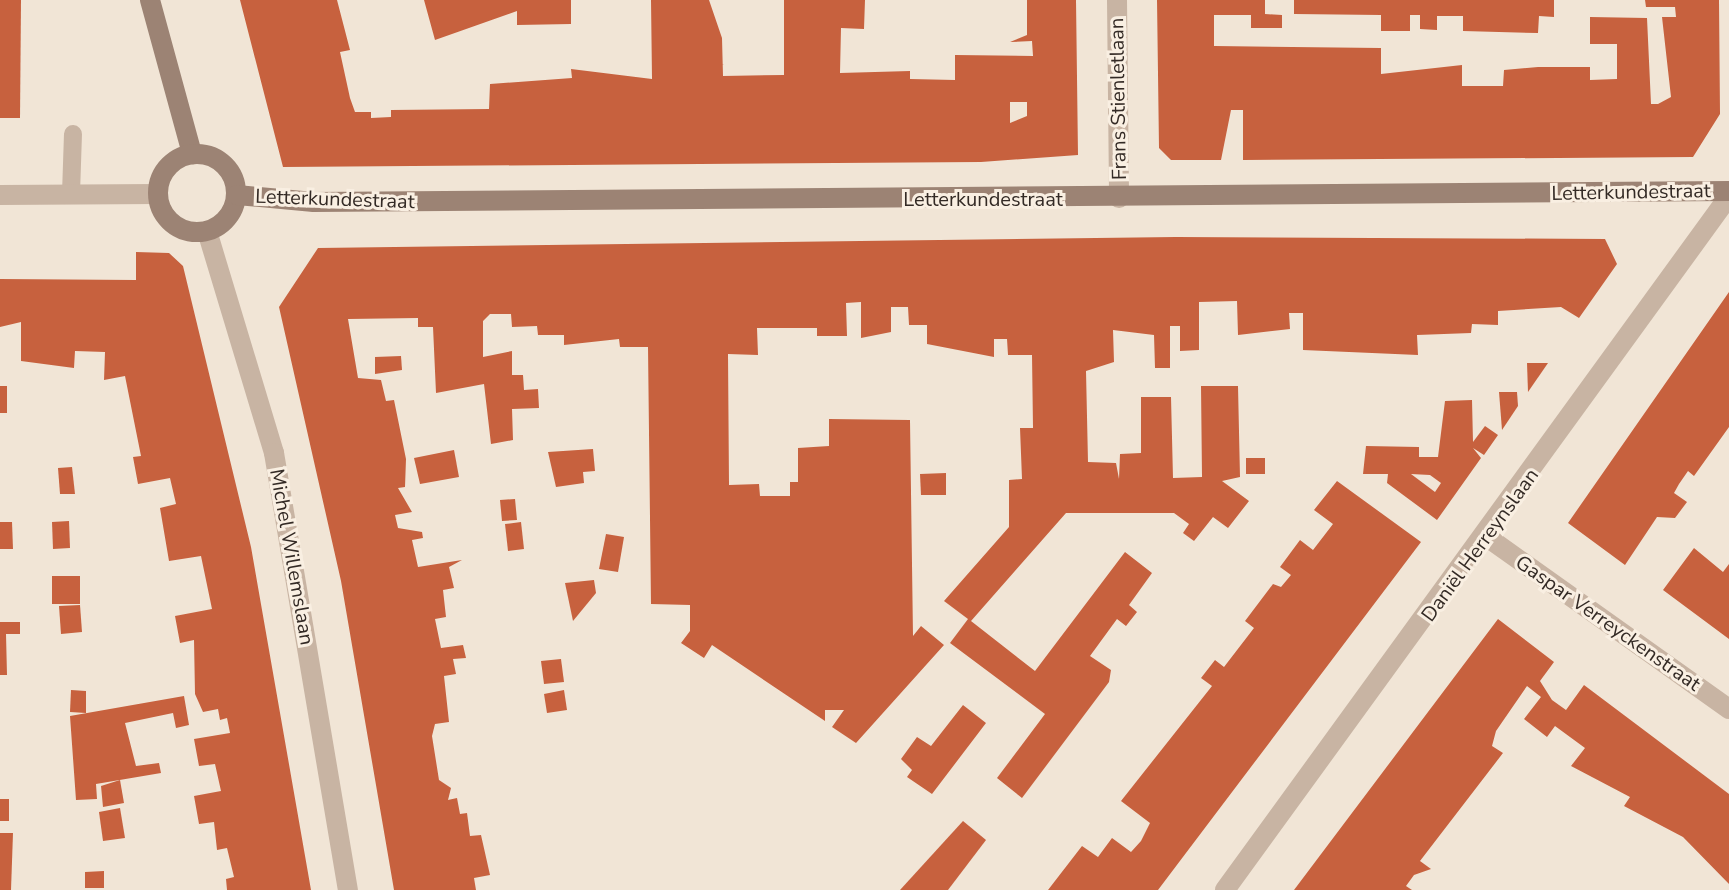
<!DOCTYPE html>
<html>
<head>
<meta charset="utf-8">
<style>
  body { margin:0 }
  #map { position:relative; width:1729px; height:890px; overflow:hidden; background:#f1e5d6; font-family:"Nunito Sans",sans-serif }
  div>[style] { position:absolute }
  .building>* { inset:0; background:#c7613e }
  .lane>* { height:18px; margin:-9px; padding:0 9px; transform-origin:9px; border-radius:9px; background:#c8b4a3 }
  .street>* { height:20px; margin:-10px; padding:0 10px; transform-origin:10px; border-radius:10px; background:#c8b4a3 }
  .secondary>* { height:20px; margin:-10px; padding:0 10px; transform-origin:10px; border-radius:10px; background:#9c8374 }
  .secondary>.ring { margin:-10px; padding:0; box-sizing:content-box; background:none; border:20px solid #9c8374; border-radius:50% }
  span { translate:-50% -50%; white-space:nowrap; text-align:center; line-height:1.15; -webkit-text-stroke:6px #f9efe2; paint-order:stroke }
  .street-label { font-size:20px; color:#332a25 }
</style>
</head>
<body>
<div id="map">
  <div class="building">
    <i style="clip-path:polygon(0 0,21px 0,20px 118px,0 118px)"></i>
    <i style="clip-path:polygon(evenodd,240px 0,337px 0,350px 50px,340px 52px,350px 98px,355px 112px,371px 112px,371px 118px,391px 117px,391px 110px,489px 109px,490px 84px,572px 78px,571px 69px,652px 79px,651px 0,709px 0,722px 38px,723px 76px,784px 75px,784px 0,865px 0,864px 29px,841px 28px,840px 73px,910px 71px,910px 79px,955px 80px,955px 55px,1033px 56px,1032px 41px,1010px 42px,1027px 35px,1027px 0,1076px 0,1078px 155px,981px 162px,283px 167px,240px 0,1010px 102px,1027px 102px,1027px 116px,1010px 123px,1010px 102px)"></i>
    <i style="clip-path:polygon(424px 0,571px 0,571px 24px,517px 25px,517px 11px,435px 40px)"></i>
    <i style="clip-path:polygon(1157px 0,1265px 0,1265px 14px,1282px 15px,1282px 28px,1251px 28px,1251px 15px,1214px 15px,1214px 46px,1381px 48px,1381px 74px,1462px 65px,1462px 86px,1503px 86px,1504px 70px,1538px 67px,1590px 67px,1590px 80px,1617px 79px,1617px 44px,1590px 44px,1590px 17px,1647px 18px,1651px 104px,1658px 104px,1671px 97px,1662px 17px,1676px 17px,1675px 7px,1646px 7px,1645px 0,1719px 0,1720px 114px,1693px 157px,1243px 160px,1243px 110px,1231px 110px,1221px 160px,1171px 160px,1159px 148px)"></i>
    <i style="clip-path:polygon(1294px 0,1554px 0,1554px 17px,1539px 16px,1538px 33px,1463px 31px,1463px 16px,1437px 16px,1437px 30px,1420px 29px,1420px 15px,1410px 15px,1410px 31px,1381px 31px,1381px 15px,1294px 14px)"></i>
    <i style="clip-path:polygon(1176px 237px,1605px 239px,1617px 264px,1579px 318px,1561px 307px,1498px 311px,1498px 325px,1472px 324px,1471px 333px,1417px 335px,1418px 355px,1303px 350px,1303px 313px,1289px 313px,1290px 329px,1238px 335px,1237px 301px,1199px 302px,1199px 350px,1180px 351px,1180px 326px,1170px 326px,1170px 368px,1155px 368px,1154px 335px,1113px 330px,1114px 362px,1086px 371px,1088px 462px,1116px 463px,1119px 479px,1120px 454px,1141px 453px,1141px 397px,1171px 397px,1173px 478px,1202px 477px,1201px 386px,1238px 386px,1240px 477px,1222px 481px,1249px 501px,1228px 528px,1213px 517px,1194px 541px,1183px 533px,1189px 524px,1174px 513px,1066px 513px,971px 621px,1035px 671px,1125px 552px,1152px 573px,1129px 605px,1137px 612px,1126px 626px,1117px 619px,1090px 656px,1111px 670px,1109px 682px,1022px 798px,997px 778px,1045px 714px,950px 643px,968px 619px,944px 601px,1009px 527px,1009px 480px,1022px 479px,1020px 428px,1033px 428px,1032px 355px,1008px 355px,1007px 339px,994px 339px,994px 357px,927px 344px,927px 325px,909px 325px,908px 307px,891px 307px,891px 332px,861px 338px,861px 302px,846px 303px,847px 336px,817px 336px,817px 328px,757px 328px,758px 355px,728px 354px,729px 485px,759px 484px,760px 496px,790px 496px,790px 482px,798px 482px,798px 448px,829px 446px,829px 419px,910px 420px,913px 636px,921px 626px,944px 645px,856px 743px,832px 727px,844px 710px,825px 710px,825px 721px,712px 645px,704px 658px,681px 643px,690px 631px,690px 605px,651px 604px,648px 347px,620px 347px,619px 339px,564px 345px,564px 335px,538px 335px,537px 326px,512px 327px,511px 314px,490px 314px,483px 321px,483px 357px,512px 351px,512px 375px,523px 375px,524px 390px,538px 389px,539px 408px,512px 409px,513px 440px,491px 444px,484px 384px,436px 393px,433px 327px,418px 327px,418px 318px,348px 319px,358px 378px,381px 380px,386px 401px,394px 400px,406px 459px,405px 487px,398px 488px,412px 512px,395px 515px,398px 528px,422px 532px,423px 538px,412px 540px,418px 567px,462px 560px,449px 567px,454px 588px,443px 590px,446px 617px,435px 619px,441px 648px,463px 645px,466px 658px,453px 659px,456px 674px,444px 676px,449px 722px,435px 724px,432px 736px,439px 780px,451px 788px,448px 800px,457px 798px,460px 814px,467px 813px,470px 836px,481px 835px,490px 875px,474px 878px,476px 890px,394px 890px,341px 581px,279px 307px,318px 248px)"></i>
    <i style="clip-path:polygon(136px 252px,169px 253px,183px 266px,251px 547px,311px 890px,227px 890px,226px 879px,234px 877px,227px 848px,217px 850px,214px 822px,199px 824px,194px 796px,221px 791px,215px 764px,199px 766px,194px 739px,230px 733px,227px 718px,220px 720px,218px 709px,203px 712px,195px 694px,194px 640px,180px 643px,175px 616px,212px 609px,201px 556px,169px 561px,160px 508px,176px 504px,170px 478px,138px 484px,133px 457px,141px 456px,125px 376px,104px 380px,105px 352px,75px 351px,74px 368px,21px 361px,21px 322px,0 327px,0 279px,136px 280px)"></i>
    <i style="clip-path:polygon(1729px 292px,1729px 427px,1694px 476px,1688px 471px,1679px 484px,1674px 493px,1687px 502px,1675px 518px,1657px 517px,1625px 565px,1568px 523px)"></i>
    <i style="clip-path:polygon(401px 356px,402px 370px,375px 374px,375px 357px)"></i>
    <i style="clip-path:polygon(1527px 363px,1548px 363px,1528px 392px)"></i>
    <i style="clip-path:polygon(0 386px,7px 386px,7px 413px,0 413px)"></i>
    <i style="clip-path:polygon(1499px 392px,1517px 392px,1518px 406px,1502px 430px)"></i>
    <i style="clip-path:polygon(evenodd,1472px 400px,1473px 442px,1485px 426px,1498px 435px,1484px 455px,1473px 448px,1481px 458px,1437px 520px,1387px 483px,1388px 474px,1363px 474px,1366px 446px,1419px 447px,1419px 457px,1438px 457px,1445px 401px,1472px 400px,1411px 474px,1430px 475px,1441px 483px,1435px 492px,1411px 474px)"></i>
    <i style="clip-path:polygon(593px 449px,595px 471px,583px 472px,584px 483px,556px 487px,548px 452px)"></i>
    <i style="clip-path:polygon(454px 450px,459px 477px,420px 484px,414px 458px)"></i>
    <i style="clip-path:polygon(1246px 458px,1265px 458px,1265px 474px,1246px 474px)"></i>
    <i style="clip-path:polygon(72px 467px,75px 494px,60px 494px,58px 468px)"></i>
    <i style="clip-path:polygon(946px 473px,946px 495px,921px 495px,920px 474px)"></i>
    <i style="clip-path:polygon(1337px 481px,1421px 542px,1158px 890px,1048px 890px,1082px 846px,1098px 857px,1112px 838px,1131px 852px,1141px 841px,1150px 823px,1121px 801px,1212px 686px,1201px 678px,1215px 660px,1224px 667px,1254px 628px,1245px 621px,1273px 584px,1281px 587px,1291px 575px,1280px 567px,1300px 540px,1313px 550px,1333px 524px,1314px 510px)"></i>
    <i style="clip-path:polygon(515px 499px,517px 520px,502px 521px,500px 500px)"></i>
    <i style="clip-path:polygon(69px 521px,70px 548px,53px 549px,52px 522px)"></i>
    <i style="clip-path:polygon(0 522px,12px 522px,13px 549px,0 549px)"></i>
    <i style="clip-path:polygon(521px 522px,524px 549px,508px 551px,505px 524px)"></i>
    <i style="clip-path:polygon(606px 534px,624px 537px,618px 572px,599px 569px)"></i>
    <i style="clip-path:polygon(1694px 548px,1723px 572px,1729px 564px,1729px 639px,1663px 590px)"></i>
    <i style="clip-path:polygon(52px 576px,80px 576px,80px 604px,52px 604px)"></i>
    <i style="clip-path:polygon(594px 580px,596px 593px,573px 621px,565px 583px)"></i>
    <i style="clip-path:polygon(80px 605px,82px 632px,61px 634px,59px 606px)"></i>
    <i style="clip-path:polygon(1498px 619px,1554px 662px,1540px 681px,1552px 700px,1566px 710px,1584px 685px,1729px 794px,1729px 884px,1683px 837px,1624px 806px,1630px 797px,1571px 766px,1585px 748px,1555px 726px,1547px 737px,1524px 719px,1541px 697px,1527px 686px,1496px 731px,1492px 746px,1503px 753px,1420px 861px,1431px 869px,1414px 875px,1406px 886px,1412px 890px,1294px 890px)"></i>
    <i style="clip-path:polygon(0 622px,20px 622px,20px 634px,6px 634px,7px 675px,0 675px)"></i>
    <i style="clip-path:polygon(561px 659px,564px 682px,544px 684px,541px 661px)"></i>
    <i style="clip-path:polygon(71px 690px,86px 691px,86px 713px,70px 712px)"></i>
    <i style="clip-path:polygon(564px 690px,567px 710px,547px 713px,544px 694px)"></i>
    <i style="clip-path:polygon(184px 696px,189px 725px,176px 728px,173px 713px,125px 723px,136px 766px,159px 763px,161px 773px,96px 784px,97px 799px,76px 800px,70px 716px)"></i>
    <i style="clip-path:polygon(963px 705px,986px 723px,932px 794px,907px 777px,912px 770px,901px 759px,917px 737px,931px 746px)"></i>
    <i style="clip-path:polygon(120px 780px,124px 803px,103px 807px,101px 786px)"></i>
    <i style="clip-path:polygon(0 799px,9px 799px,9px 821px,0 821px)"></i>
    <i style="clip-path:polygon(120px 808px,125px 838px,103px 841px,99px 812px)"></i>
    <i style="clip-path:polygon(963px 821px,986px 840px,948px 890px,900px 890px)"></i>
    <i style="clip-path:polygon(0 833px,13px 833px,11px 890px,0 890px)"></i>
    <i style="clip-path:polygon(104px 871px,104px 888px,85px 888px,85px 872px)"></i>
  </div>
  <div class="lane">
    <i style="left:71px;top:194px;width:60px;rotate:-88.1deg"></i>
  </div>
  <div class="street">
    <i style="left:1117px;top:0;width:198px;rotate:89.4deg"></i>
    <i style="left:0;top:195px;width:157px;rotate:-0.4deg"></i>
    <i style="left:207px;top:231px;width:232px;rotate:73.2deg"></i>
    <i style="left:274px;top:453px;width:443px;rotate:80.4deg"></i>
    <i style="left:1487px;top:537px;width:297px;rotate:35.4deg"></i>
    <i style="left:1225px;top:890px;width:858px;rotate:-54.01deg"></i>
  </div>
  <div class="secondary">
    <i style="left:150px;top:0;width:160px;rotate:74.7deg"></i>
    <i class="ring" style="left:158px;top:154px;width:58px;height:58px"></i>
    <i style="left:237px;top:195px;width:77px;rotate:5.2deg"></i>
    <i style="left:314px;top:202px;width:1415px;rotate:-0.45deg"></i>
  </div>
  <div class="street-label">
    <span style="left:1118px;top:99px;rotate:-91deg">Frans Stienletlaan</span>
    <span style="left:1631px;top:192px;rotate:-1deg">Letterkundestraat</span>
    <span style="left:335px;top:199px;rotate:2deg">Letterkundestraat</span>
    <span style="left:983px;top:199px">Letterkundestraat</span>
    <span style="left:1480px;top:545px;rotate:-54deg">Daniël Herreynslaan</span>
    <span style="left:292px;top:557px;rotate:80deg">Michel Willemslaan</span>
    <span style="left:1608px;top:623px;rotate:35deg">Gaspar Verreyckenstraat</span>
  </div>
</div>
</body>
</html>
